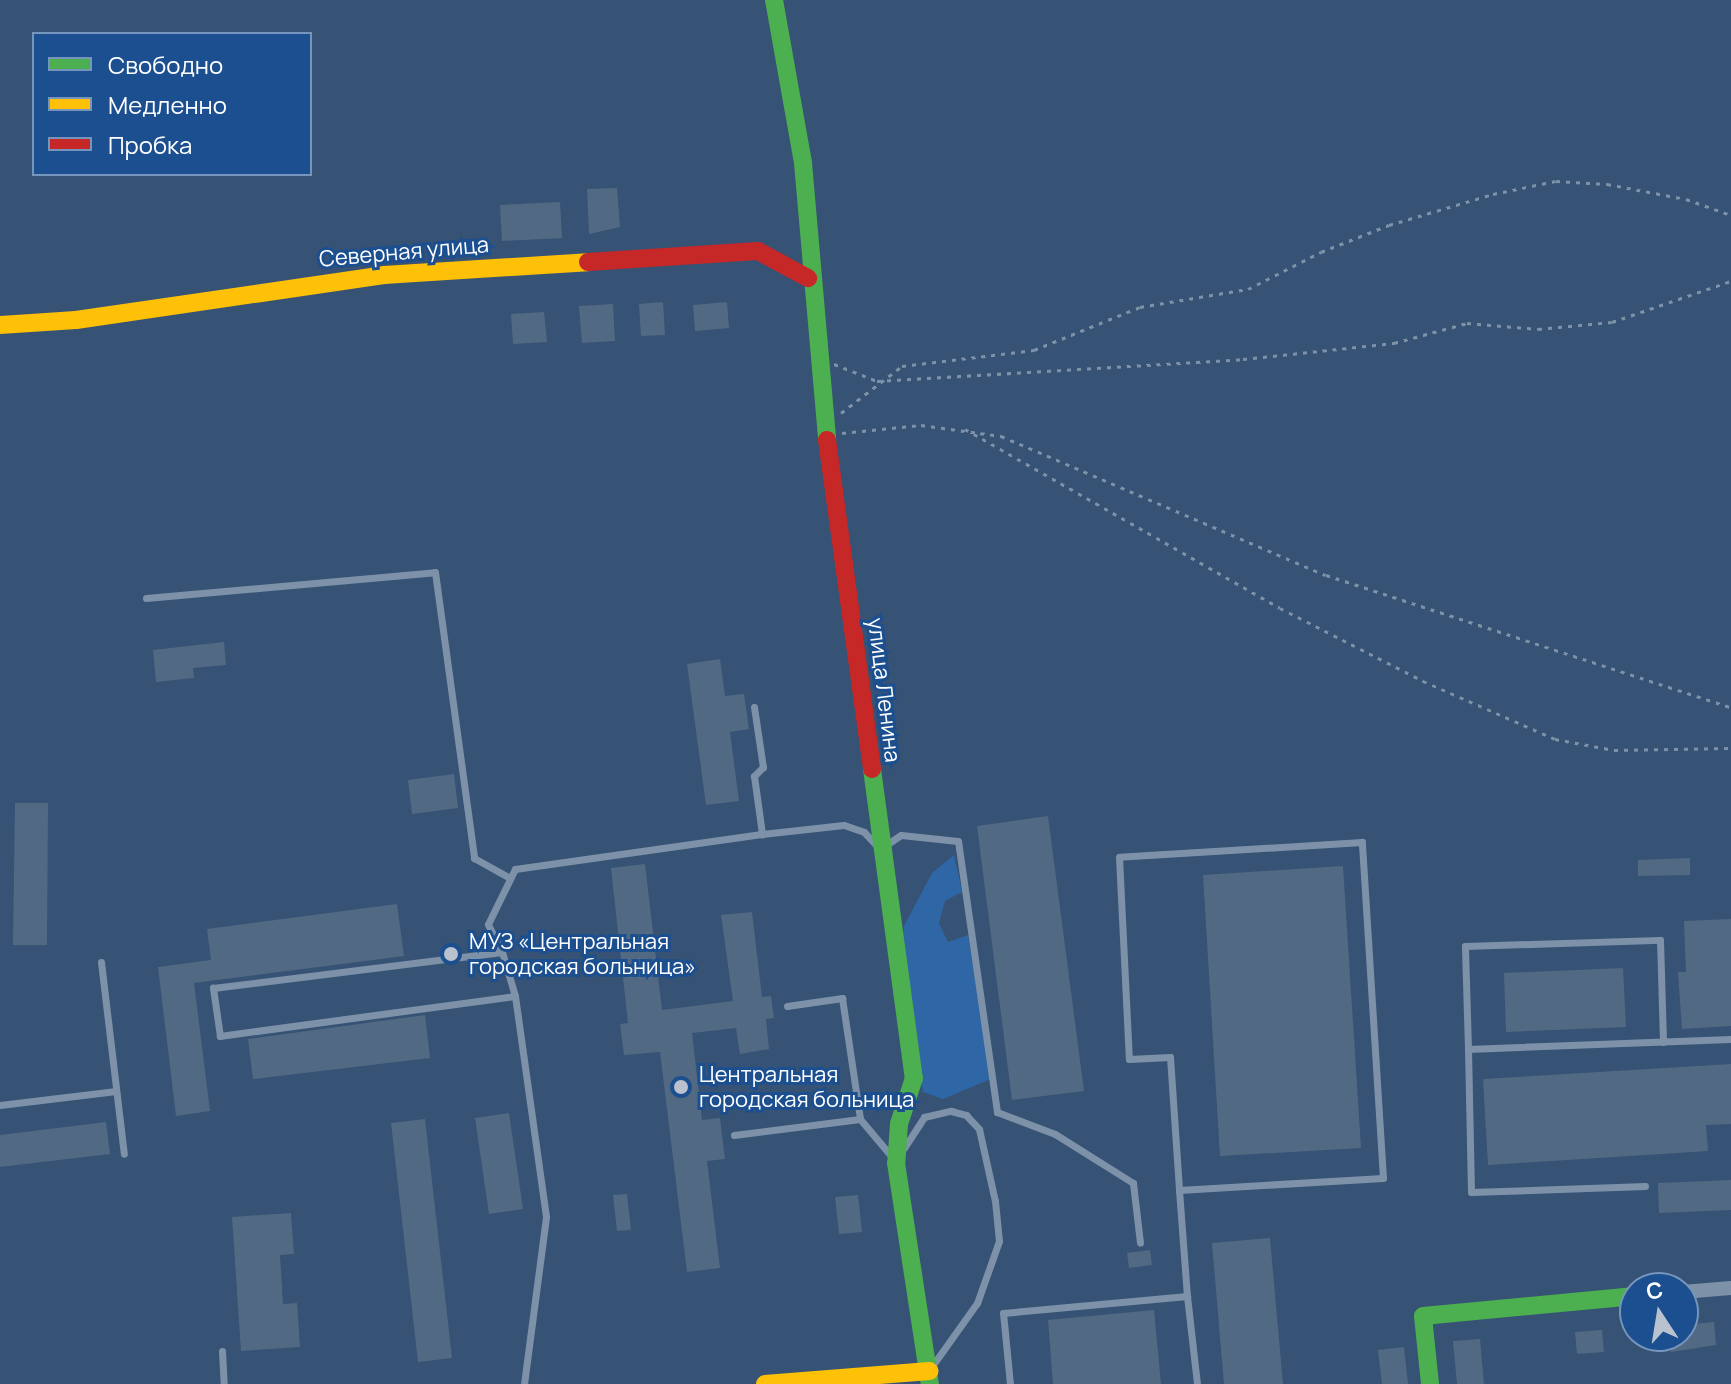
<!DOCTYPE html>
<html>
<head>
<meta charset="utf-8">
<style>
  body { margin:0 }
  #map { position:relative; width:1731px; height:1384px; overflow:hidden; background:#365274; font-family:Manrope,sans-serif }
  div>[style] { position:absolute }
  .green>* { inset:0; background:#2f66a5 }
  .building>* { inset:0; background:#526984 }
  .path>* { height:3px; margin-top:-1.5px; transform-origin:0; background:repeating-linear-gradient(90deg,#7d92a8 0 4px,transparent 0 10px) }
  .lane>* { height:7px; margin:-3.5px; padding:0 3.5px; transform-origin:3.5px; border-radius:3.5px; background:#7d92a8 }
  .street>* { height:14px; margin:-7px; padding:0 7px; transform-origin:7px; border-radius:7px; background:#7d92a8 }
  .fast>* { height:18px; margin:-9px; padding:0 9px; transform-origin:9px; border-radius:9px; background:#4caf50 }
  .slow>* { height:18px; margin:-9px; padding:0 9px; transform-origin:9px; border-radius:9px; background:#ffc107 }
  .jam>* { height:18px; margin:-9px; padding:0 9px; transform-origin:9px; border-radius:9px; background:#c62828 }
  .dots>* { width:22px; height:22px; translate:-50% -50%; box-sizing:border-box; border:4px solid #1b4f8f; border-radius:50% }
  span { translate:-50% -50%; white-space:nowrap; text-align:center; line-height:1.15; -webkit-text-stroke:6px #1b4f8f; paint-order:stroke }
  .street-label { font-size:22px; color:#fff }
  .poi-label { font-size:22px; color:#fff }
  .left { translate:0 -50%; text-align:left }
  .legend { position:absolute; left:32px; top:32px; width:280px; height:144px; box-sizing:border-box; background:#1b4f8f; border:2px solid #7695bc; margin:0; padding:10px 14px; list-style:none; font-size:24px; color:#fff }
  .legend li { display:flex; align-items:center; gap:16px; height:40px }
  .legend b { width:40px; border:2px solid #7695bc }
  .north { position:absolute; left:1619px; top:1272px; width:80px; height:80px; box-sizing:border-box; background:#1b4f8f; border:2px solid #7695bc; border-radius:50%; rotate:348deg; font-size:22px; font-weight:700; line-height:32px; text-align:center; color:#fff }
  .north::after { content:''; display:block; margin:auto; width:28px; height:36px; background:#b9c2ce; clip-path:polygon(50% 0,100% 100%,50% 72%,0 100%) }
</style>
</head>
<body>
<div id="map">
  <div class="green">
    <i style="clip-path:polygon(954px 855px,962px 892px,945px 901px,939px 923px,948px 942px,968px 935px,991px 1079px,943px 1099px,923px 1092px,901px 951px,904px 926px,932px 873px)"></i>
  </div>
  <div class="building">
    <i style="clip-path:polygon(617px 188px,620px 227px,589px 234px,587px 189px)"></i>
    <i style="clip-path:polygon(560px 202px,562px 238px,502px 241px,500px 205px)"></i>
    <i style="clip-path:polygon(663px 302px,665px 335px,641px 336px,639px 304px)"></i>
    <i style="clip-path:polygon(727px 302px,729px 328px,695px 331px,693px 305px)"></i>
    <i style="clip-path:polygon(613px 304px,615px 341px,582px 343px,579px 306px)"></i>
    <i style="clip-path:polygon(544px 312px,547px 342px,513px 344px,511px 314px)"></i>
    <i style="clip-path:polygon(224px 642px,226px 665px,193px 668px,194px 678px,156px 682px,153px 650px)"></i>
    <i style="clip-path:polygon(720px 659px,725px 696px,744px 694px,749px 729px,730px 732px,739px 801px,706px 805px,687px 664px)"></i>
    <i style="clip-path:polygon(454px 774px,458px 808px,412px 814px,408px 780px)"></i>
    <i style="clip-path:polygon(15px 803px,48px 803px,47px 945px,13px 945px)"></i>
    <i style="clip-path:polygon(1048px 816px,1084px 1091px,1012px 1100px,977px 826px)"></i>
    <i style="clip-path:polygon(1690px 858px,1690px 875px,1638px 876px,1638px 860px)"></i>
    <i style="clip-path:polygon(645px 864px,662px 1010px,733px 1001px,721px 915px,752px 912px,762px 997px,771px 996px,774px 1018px,766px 1019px,769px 1049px,740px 1054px,736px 1028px,692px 1033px,702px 1120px,720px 1118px,725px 1159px,707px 1161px,720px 1268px,687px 1272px,660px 1052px,624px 1055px,620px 1024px,628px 1023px,611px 868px)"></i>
    <i style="clip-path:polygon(1343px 866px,1361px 1148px,1220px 1156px,1203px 875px)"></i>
    <i style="clip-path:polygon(397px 904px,404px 956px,194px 983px,210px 1111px,176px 1116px,158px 967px,211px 960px,207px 929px)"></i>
    <i style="clip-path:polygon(1731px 919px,1731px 1026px,1682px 1029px,1678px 972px,1686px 972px,1684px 921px)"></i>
    <i style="clip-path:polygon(1623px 968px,1626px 1027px,1506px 1032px,1504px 973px)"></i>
    <i style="clip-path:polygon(425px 1015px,430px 1058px,253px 1079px,248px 1039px)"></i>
    <i style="clip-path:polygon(1731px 1064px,1731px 1124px,1706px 1125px,1708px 1151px,1488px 1165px,1483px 1079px)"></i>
    <i style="clip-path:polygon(509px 1113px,523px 1209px,489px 1214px,475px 1118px)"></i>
    <i style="clip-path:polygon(425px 1119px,452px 1358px,418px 1362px,391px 1123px)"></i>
    <i style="clip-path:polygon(106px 1122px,110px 1154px,0 1167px,0 1135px)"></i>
    <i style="clip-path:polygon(1731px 1180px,1731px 1210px,1659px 1213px,1658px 1183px)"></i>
    <i style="clip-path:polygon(627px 1194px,631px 1230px,617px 1231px,613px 1195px)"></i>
    <i style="clip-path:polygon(858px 1195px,862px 1232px,839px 1234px,835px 1197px)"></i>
    <i style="clip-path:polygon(291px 1213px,294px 1254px,280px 1255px,283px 1304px,297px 1303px,300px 1347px,241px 1351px,232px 1217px)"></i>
    <i style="clip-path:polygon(1270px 1238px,1283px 1384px,1224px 1384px,1212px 1243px)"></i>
    <i style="clip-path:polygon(1150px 1250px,1152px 1265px,1129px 1268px,1127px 1253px)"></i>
    <i style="clip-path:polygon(1154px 1310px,1161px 1384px,1053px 1384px,1048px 1320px)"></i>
    <i style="clip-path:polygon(1714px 1322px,1716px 1345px,1671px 1352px,1669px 1336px,1683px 1336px,1683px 1325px)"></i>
    <i style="clip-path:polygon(1602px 1330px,1604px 1352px,1577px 1354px,1575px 1332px)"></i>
    <i style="clip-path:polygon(1480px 1339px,1484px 1384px,1457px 1384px,1453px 1341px)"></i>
    <i style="clip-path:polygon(1404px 1347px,1408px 1384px,1382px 1384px,1378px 1350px)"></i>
  </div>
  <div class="path">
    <i style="left:834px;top:364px;width:46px;rotate:21.6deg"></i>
    <i style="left:877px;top:381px;width:367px;rotate:-3.4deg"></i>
    <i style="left:1243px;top:359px;width:152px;rotate:-6deg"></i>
    <i style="left:1394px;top:343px;width:76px;rotate:-15.3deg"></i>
    <i style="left:1467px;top:323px;width:71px;rotate:4.8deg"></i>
    <i style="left:1538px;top:329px;width:74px;rotate:-5.4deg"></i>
    <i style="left:1612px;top:322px;width:126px;rotate:-19deg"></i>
    <i style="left:841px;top:413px;width:77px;rotate:-37.6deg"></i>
    <i style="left:902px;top:366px;width:133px;rotate:-6.9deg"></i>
    <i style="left:1034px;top:350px;width:114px;rotate:-22.1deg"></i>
    <i style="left:1140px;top:307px;width:109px;rotate:-9.5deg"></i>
    <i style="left:1248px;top:289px;width:82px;rotate:-26.9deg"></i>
    <i style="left:1321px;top:252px;width:73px;rotate:-21.7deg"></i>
    <i style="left:1389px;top:225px;width:109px;rotate:-16.6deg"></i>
    <i style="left:1493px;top:194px;width:64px;rotate:-11.7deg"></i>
    <i style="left:1556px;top:181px;width:51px;rotate:3.4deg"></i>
    <i style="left:1607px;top:184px;width:80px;rotate:10.8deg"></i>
    <i style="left:1686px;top:199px;width:48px;rotate:19.6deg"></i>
    <i style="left:965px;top:429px;width:362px;rotate:29.6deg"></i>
    <i style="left:1280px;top:608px;width:161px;rotate:27deg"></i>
    <i style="left:1423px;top:681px;width:144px;rotate:23.7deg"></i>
    <i style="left:1555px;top:739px;width:60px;rotate:10.6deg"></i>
    <i style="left:1614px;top:750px;width:117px;rotate:-1deg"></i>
    <i style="left:842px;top:433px;width:79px;rotate:-5.8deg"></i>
    <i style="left:921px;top:425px;width:81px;rotate:7.8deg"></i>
    <i style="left:1001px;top:436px;width:353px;rotate:23.2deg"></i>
    <i style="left:1326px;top:575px;width:426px;rotate:18.1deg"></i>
  </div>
  <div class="lane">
    <i style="left:146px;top:598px;width:290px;rotate:-5.1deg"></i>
    <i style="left:435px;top:572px;width:289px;rotate:82.2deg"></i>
    <i style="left:474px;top:858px;width:41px;rotate:29.1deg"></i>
    <i style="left:754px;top:707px;width:61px;rotate:81.5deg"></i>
    <i style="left:763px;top:767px;width:13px;rotate:135deg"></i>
    <i style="left:754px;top:776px;width:59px;rotate:82.1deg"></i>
    <i style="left:762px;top:834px;width:82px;rotate:-6.3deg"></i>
    <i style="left:844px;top:825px;width:21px;rotate:19deg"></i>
    <i style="left:864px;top:832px;width:23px;rotate:47deg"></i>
    <i style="left:880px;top:849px;width:25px;rotate:-34deg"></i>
    <i style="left:901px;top:835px;width:57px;rotate:6deg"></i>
    <i style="left:958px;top:841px;width:274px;rotate:81.8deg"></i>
    <i style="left:997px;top:1112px;width:62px;rotate:20.8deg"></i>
    <i style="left:1055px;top:1134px;width:92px;rotate:32.1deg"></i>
    <i style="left:1133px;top:1183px;width:60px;rotate:83.3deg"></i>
    <i style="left:502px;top:952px;width:31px;rotate:-117deg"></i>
    <i style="left:488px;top:924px;width:61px;rotate:-63.9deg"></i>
    <i style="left:515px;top:869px;width:249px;rotate:-8.1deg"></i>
    <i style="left:101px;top:962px;width:193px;rotate:83.2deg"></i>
    <i style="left:515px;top:996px;width:298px;rotate:172.3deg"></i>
    <i style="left:220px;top:1036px;width:49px;rotate:-98.3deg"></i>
    <i style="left:213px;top:988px;width:291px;rotate:-7.1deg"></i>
    <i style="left:502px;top:952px;width:46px;rotate:73.5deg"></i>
    <i style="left:515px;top:996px;width:223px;rotate:82deg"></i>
    <i style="left:546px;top:1217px;width:168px;rotate:97.5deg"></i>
    <i style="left:787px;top:1006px;width:56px;rotate:-8.3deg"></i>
    <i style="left:842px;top:998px;width:122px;rotate:81.5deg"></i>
    <i style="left:1468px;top:1049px;width:103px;rotate:-91.7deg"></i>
    <i style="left:1465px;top:946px;width:195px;rotate:-1.8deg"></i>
    <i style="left:1660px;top:940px;width:102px;rotate:88.3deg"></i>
    <i style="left:0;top:1105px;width:117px;rotate:-6.9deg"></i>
    <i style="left:734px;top:1135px;width:127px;rotate:-7.2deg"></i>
    <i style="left:860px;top:1119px;width:50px;rotate:49.9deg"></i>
    <i style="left:904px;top:1148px;width:37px;rotate:-57deg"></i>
    <i style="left:924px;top:1117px;width:28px;rotate:-13deg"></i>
    <i style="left:951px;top:1111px;width:16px;rotate:15deg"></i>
    <i style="left:966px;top:1115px;width:19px;rotate:47deg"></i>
    <i style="left:979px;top:1129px;width:74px;rotate:77.5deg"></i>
    <i style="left:995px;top:1201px;width:40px;rotate:84.3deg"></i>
    <i style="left:999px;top:1241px;width:66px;rotate:109.5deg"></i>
    <i style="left:977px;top:1303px;width:77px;rotate:125.5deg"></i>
    <i style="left:1645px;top:1186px;width:174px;rotate:178deg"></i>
    <i style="left:1471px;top:1192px;width:143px;rotate:-91.2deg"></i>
    <i style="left:1468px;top:1049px;width:263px;rotate:-2.2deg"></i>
    <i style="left:1179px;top:1190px;width:204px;rotate:-3.4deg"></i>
    <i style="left:1383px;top:1178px;width:337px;rotate:-93.6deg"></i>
    <i style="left:1362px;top:842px;width:243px;rotate:176.5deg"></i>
    <i style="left:1119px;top:857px;width:202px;rotate:87.2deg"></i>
    <i style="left:1129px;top:1059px;width:41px;rotate:-2.8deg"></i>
    <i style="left:1170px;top:1057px;width:133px;rotate:86.1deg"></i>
    <i style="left:1179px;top:1190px;width:106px;rotate:85.7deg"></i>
    <i style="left:222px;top:1351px;width:33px;rotate:87deg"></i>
    <i style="left:1010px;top:1384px;width:71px;rotate:-95.6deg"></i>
    <i style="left:1003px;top:1313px;width:185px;rotate:-5.3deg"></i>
    <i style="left:1187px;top:1296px;width:89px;rotate:83.5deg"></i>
  </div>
  <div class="street">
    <i style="left:1683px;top:1292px;width:48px;rotate:-4.8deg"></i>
  </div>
  <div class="fast">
    <i style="left:774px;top:0;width:166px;rotate:79.9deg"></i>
    <i style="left:803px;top:163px;width:278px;rotate:85deg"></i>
    <i style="left:872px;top:769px;width:312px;rotate:82.3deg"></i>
    <i style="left:914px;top:1078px;width:48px;rotate:108.1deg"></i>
    <i style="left:899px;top:1124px;width:39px;rotate:94deg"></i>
    <i style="left:896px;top:1163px;width:224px;rotate:81.3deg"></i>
    <i style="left:1430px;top:1384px;width:68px;rotate:-95.9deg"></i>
    <i style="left:1423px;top:1316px;width:213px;rotate:-5.4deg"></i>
  </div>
  <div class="slow">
    <i style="left:0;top:325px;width:76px;rotate:-3.8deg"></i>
    <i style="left:76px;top:320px;width:311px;rotate:-8.3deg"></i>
    <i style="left:384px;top:275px;width:204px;rotate:-3.6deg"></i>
    <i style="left:765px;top:1384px;width:165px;rotate:-4.5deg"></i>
  </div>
  <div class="jam">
    <i style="left:588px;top:262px;width:170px;rotate:-3.7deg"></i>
    <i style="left:758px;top:251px;width:57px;rotate:28.4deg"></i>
    <i style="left:827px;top:440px;width:332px;rotate:82.2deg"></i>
  </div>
  <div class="dots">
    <i style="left:451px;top:954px;background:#b9c2ce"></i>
    <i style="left:681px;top:1087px;background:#b9c2ce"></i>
  </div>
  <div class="street-label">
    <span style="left:404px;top:252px;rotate:-5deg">Северная улица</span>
    <span style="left:884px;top:690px;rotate:83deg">улица Ленина</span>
  </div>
  <div class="poi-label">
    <span class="left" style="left:469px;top:954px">МУЗ «Центральная<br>городская больница»</span>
    <span class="left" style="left:699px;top:1087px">Центральная<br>городская больница</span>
  </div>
  <ul class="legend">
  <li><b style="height:10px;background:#4caf50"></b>Свободно</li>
  <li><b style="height:10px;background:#ffc107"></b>Медленно</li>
  <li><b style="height:10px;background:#c62828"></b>Пробка</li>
  </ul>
  <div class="north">С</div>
</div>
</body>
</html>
